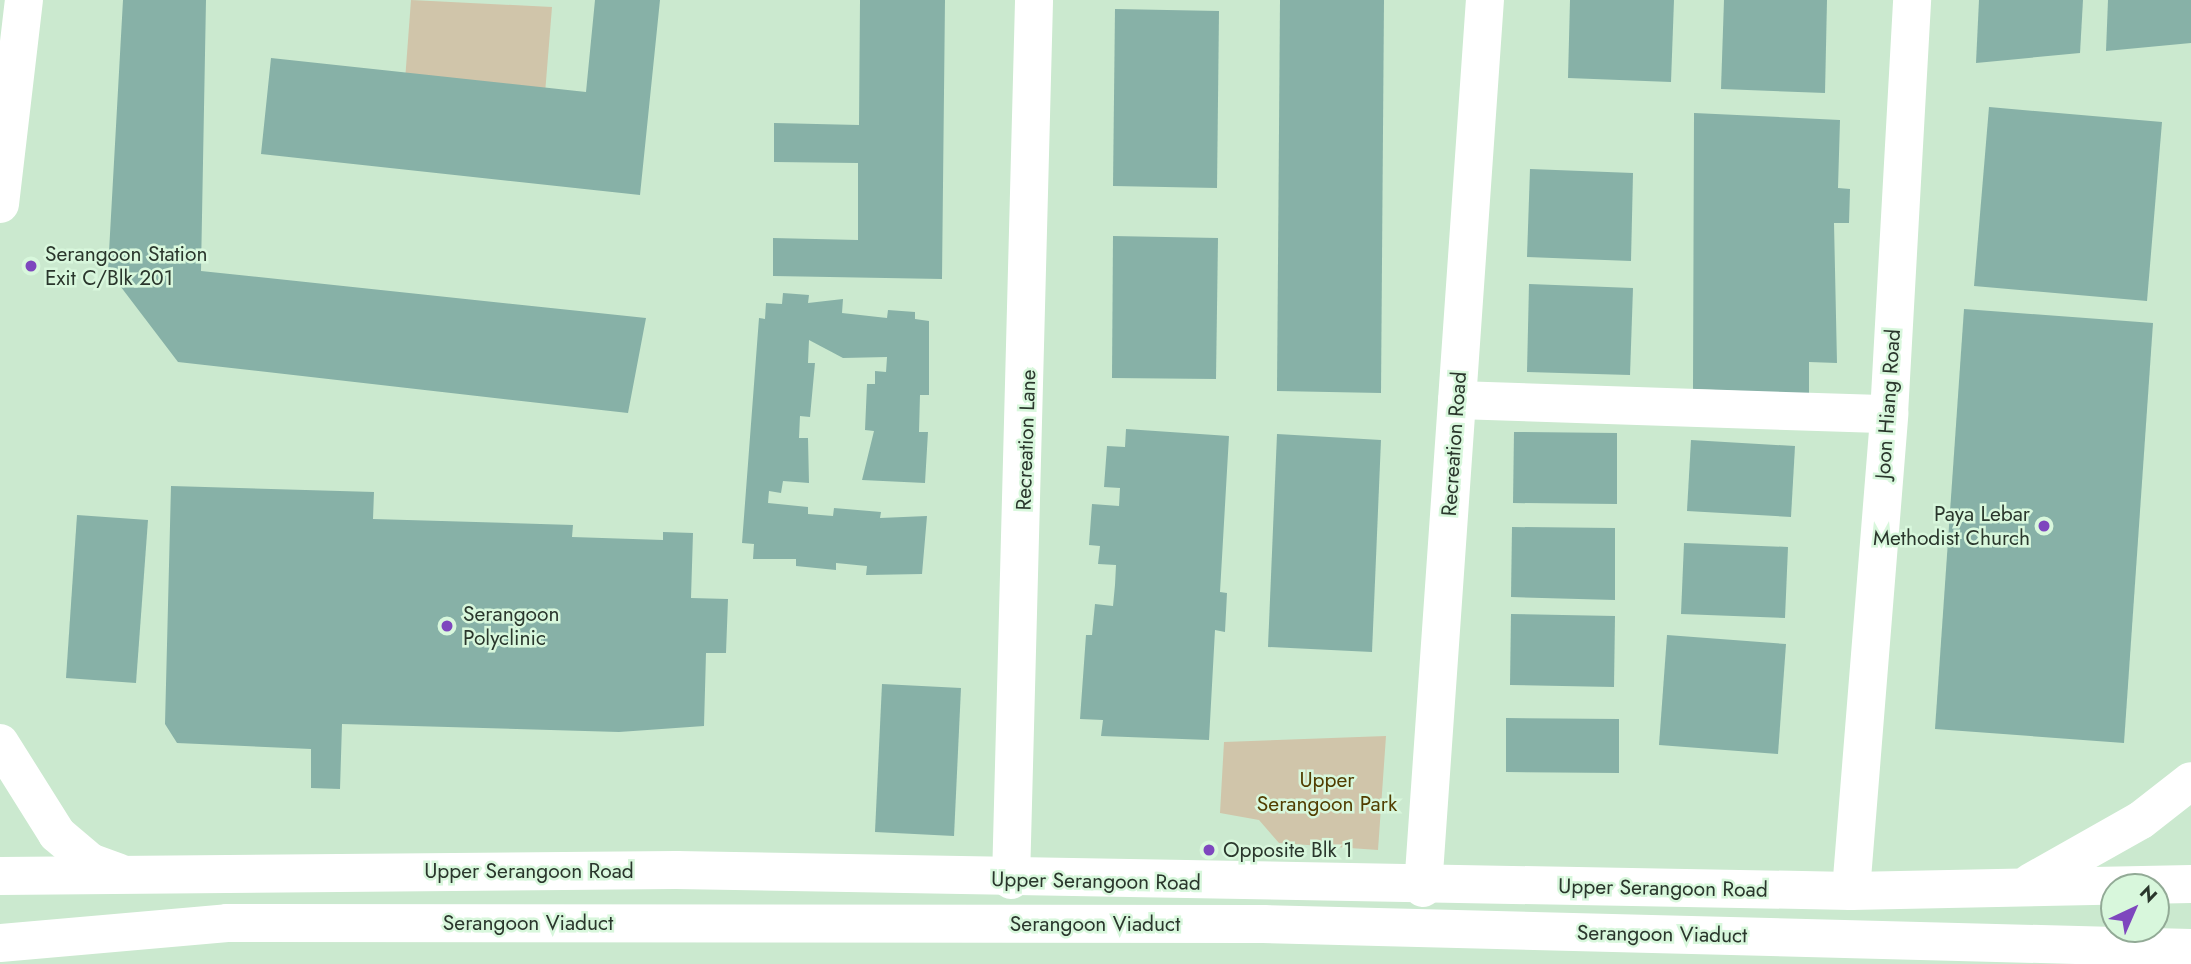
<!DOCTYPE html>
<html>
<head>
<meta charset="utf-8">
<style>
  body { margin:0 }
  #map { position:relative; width:2191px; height:964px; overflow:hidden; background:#cbe9cf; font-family:Jost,sans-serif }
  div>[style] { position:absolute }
  .green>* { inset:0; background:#d0c5aa }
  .building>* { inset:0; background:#87b1a7 }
  .street>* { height:38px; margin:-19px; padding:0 19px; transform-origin:19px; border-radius:19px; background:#fff }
  .secondary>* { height:38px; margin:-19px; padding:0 19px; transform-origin:19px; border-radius:19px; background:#fff }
  .primary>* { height:38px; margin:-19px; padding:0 19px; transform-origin:19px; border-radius:19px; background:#fff }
  .dots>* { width:19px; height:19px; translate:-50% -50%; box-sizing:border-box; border:4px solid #d8f7dc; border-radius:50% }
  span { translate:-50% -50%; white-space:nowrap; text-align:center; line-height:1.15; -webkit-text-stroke:5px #d8f7dc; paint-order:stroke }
  .poi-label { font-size:21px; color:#2a362c }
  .left { translate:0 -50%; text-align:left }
  .right { translate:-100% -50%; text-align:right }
  .street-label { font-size:21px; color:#2a362c }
  .park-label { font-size:21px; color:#513d00 }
  .north { position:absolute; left:2100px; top:873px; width:70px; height:70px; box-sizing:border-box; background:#d8f7dc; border:2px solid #92aa96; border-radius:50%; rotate:44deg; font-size:19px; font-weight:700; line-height:28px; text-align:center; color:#2a362c }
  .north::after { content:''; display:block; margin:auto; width:24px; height:32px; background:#7e47be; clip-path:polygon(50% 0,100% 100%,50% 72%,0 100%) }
</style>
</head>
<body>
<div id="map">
  <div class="green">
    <i style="clip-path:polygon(411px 0,552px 7px,544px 106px,404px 94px)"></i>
    <i style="clip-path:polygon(1386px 736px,1378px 850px,1279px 843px,1259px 820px,1220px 813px,1224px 742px)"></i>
  </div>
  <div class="building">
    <i style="clip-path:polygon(123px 0,206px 0,201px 271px,646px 318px,628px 413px,178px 362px,108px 270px)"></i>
    <i style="clip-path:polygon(595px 0,660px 0,640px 195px,261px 154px,271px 58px,586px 92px)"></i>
    <i style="clip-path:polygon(860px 0,945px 0,942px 279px,773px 276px,773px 238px,858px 240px,858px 163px,774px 162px,774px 123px,859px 125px)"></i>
    <i style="clip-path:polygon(1280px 0,1384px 0,1381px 393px,1277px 391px)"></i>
    <i style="clip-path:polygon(1570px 0,1674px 0,1671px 82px,1568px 78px)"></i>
    <i style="clip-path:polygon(1724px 0,1827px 0,1825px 93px,1721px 89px)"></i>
    <i style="clip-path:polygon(1979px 0,2083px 0,2080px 53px,1976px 63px)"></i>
    <i style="clip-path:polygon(2108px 0,2191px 0,2191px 43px,2106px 51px)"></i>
    <i style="clip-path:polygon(1115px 9px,1219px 11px,1217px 188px,1113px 186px)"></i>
    <i style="clip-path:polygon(1989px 107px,2162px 122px,2147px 301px,1974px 286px)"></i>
    <i style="clip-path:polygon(1694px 113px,1840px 120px,1838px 188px,1850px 189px,1849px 223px,1834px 223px,1837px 363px,1809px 362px,1809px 394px,1693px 389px)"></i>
    <i style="clip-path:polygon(1530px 169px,1633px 173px,1631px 261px,1527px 257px)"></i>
    <i style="clip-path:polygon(1113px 236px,1218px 238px,1216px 379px,1112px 378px)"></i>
    <i style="clip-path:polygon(1529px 284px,1633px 288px,1630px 375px,1527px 372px)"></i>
    <i style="clip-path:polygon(783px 293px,809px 295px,808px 303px,843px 299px,842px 313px,887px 318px,888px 310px,915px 312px,915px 319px,929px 321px,929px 395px,920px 395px,919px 432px,928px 432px,925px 483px,862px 480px,874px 431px,865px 430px,867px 384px,875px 384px,875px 371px,886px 372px,887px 357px,843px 358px,809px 340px,808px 363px,815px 363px,810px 417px,800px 416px,799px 438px,808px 438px,809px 483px,783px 481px,781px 493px,769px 491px,768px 503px,808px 507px,808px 514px,833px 516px,834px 508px,881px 512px,880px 518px,927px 516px,922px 574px,866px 575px,867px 566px,836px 563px,836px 570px,796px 566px,796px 559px,753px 559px,754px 544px,742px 543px,759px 318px,765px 319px,766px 303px,782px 304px)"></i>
    <i style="clip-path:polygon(1964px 309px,2153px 323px,2124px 743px,1935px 729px)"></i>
    <i style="clip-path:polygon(1126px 429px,1229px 436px,1220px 592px,1227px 593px,1225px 632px,1215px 630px,1209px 740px,1101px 736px,1103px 720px,1080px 719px,1086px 635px,1092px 635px,1095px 604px,1113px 606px,1115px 585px,1116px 565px,1098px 564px,1100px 546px,1089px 545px,1092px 504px,1119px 506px,1120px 488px,1104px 487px,1107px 446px,1125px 447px)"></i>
    <i style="clip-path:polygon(1514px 432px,1617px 433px,1617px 504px,1513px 503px)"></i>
    <i style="clip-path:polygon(1277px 434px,1381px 440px,1372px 652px,1268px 647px)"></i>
    <i style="clip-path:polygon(1691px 440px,1795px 446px,1791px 517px,1687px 511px)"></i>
    <i style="clip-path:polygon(171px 486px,374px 492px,373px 519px,573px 525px,572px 537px,663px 540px,663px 532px,693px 533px,691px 598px,728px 599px,726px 653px,706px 653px,704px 726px,619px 732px,342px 724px,340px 789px,311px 788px,311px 749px,177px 743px,165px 724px)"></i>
    <i style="clip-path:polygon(77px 515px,148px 520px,136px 683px,66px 678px)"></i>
    <i style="clip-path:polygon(1512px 527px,1615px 528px,1615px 600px,1511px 597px)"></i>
    <i style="clip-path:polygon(1684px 543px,1788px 547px,1785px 618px,1681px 614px)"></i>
    <i style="clip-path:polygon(1511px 614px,1615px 616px,1614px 687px,1510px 685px)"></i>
    <i style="clip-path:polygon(1667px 635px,1786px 644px,1778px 754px,1659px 745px)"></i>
    <i style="clip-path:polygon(882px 684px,961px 688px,954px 836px,875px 832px)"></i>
    <i style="clip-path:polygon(1506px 718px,1619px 719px,1619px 773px,1506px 772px)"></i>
  </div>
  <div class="street">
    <i style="left:1457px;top:400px;width:432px;rotate:1.9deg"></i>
    <i style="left:1011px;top:880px;width:880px;rotate:-88.5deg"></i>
    <i style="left:1423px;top:888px;width:890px;rotate:-86.01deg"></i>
    <i style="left:1851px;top:891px;width:479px;rotate:-85.4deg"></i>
    <i style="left:1889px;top:414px;width:415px;rotate:-86.8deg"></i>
  </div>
  <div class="secondary">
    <i style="left:0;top:204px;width:205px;rotate:-83.3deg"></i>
  </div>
  <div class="primary">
    <i style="left:0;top:743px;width:107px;rotate:57.9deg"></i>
    <i style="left:57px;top:834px;width:43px;rotate:40.3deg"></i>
    <i style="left:90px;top:862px;width:30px;rotate:20deg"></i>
    <i style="left:0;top:876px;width:676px;rotate:-0.51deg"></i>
    <i style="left:676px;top:870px;width:1175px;rotate:1.02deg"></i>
    <i style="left:1851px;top:891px;width:340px;rotate:-1.2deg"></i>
    <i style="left:2031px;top:882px;width:126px;rotate:-29.4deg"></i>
    <i style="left:2141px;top:820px;width:63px;rotate:-38deg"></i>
    <i style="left:0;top:943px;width:228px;rotate:-5deg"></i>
    <i style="left:227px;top:923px;width:1036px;rotate:0.06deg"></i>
    <i style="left:1263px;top:924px;width:928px;rotate:1.48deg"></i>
  </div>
  <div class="dots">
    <i style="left:31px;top:266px;background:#7e47be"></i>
    <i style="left:2044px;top:526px;background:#7e47be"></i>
    <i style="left:447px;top:626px;background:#7e47be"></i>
    <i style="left:1209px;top:850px;background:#7e47be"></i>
  </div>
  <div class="poi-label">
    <span class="left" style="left:45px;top:266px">Serangoon Station<br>Exit C/Blk 201</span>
    <span class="right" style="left:2030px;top:526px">Paya Lebar<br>Methodist Church</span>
    <span class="left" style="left:463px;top:626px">Serangoon<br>Polyclinic</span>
    <span class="left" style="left:1223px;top:850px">Opposite Blk 1</span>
  </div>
  <div class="street-label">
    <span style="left:1888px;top:404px;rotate:-86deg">Joon Hiang Road</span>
    <span style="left:1026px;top:440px;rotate:-88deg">Recreation Lane</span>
    <span style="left:1454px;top:444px;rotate:-86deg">Recreation Road</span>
    <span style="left:529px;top:871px">Upper Serangoon Road</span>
    <span style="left:1096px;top:881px;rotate:1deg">Upper Serangoon Road</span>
    <span style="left:1663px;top:888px;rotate:1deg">Upper Serangoon Road</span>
    <span style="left:528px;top:923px">Serangoon Viaduct</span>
    <span style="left:1095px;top:924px">Serangoon Viaduct</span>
    <span style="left:1662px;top:934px;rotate:1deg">Serangoon Viaduct</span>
  </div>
  <div class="park-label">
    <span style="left:1327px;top:792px">Upper<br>Serangoon Park</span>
  </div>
  <div class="north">N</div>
</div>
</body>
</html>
